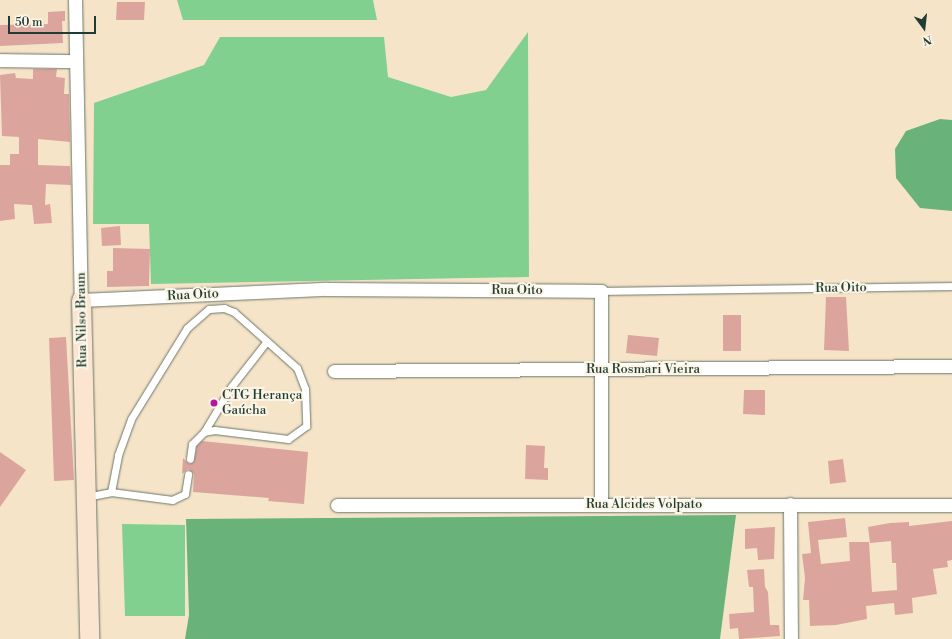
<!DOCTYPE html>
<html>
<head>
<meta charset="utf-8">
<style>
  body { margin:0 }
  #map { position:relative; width:952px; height:639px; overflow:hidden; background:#f6e4c9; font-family:"Libre Bodoni",serif }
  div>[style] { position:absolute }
  .green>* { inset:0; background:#82d08f }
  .forest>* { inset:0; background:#69b27a }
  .building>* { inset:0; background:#dba59d }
  .roads { filter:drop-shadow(0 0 1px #6a7768) drop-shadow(0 0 1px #6a7768) }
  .lane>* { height:7px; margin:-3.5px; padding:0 3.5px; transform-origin:3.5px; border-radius:3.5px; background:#fff }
  .street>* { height:13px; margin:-6.5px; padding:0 6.5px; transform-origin:6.5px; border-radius:6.5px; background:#fff }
  .secondary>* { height:19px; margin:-9.5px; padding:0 9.5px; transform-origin:9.5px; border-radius:9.5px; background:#fce5d0 }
  .dots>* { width:11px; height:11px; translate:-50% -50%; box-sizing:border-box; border:2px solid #fcf5e5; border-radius:50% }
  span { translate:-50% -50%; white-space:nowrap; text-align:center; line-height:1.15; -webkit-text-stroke:4px #fcf5e5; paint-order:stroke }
  .street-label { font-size:13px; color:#1f3d34 }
  .poi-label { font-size:13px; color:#1f3d34 }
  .left { translate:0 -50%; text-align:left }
  .north { position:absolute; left:904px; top:8px; width:40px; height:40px; -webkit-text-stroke:3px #fcf5e5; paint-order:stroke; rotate:165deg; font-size:11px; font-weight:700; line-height:16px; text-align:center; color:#1f3d34 }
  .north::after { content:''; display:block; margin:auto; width:14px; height:18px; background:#1f3d34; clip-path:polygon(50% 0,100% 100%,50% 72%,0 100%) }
  .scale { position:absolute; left:8px; top:16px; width:88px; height:18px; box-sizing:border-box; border:2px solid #1f3d34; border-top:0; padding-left:5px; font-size:12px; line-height:14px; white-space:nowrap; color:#1f3d34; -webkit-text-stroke:3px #fcf5e5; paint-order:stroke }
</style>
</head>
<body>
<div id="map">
  <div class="green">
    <i style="clip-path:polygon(177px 0,373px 0,377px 20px,183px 20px)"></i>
    <i style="clip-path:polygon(528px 32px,529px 277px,151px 284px,149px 224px,93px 224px,94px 103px,204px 65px,220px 37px,384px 37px,388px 77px,451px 97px,486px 90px)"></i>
    <i style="clip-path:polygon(122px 524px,185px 525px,185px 616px,125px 616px)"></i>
  </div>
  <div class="forest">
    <i style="clip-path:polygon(940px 119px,952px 120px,952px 211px,920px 208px,896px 178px,895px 149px,906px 131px)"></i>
    <i style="clip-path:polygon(736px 515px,720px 639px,185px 639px,189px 615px,186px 519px)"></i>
  </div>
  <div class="building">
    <i style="clip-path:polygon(117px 2px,145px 2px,144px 20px,116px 20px)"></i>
    <i style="clip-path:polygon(65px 11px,65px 21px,62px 21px,63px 43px,0 46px,0 25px,48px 24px,48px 12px)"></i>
    <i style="clip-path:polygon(33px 69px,57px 69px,56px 77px,65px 78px,64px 94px,69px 94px,70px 142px,38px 139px,38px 165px,70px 166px,71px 185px,46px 184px,45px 205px,50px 204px,52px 223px,34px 224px,32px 205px,14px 204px,15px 219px,0 221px,0 165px,10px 165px,10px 154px,19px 154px,19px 137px,2px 136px,0 75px,15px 73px,16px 78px,33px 79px)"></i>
    <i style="clip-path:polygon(120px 226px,121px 245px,102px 246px,101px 228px)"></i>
    <i style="clip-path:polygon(113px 248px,150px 249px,149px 286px,107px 287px,107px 271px,113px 271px)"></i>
    <i style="clip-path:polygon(826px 297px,846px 297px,849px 351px,824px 350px)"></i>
    <i style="clip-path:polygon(723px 315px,741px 315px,741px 351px,723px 351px)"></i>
    <i style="clip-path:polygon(628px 335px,659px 338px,657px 356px,626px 353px)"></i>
    <i style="clip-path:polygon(66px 337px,74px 480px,54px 481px,49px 338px)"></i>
    <i style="clip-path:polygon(744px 390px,765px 390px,765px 415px,743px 414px)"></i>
    <i style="clip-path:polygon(202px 441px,308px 452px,304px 504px,268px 501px,269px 498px,193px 492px,194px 474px,188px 469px,182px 474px,183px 458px,189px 464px,194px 462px,197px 446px)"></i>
    <i style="clip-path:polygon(526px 445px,545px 446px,544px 468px,548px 468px,548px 480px,525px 479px)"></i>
    <i style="clip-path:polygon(0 452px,26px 470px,0 507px)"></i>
    <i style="clip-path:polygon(843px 459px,846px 482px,830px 484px,828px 461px)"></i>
    <i style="clip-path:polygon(845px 518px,847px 537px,818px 540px,821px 564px,850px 561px,849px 542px,869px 542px,872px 592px,897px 590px,896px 563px,892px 563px,891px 541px,870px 543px,868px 527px,890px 523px,909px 522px,909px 526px,952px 521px,952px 560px,947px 561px,948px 567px,933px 569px,937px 594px,912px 598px,913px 613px,895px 615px,894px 603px,866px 606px,867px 619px,836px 625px,810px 626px,809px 600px,803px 600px,805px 578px,802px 554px,811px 553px,808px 522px)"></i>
    <i style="clip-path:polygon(775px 527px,774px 559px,758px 560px,757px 548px,745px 549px,745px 529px)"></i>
    <i style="clip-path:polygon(764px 569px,765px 587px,768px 592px,770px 625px,779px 625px,780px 636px,739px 639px,738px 628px,730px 629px,729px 614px,754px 612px,753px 587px,749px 587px,747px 570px)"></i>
  </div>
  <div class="roads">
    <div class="lane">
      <i style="left:601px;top:291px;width:351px;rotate:-0.8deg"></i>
      <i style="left:204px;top:432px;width:52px;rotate:-59deg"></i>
      <i style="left:231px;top:387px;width:58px;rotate:-52deg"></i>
      <i style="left:111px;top:492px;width:38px;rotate:-79deg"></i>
      <i style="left:118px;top:455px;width:38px;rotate:-70deg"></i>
      <i style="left:131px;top:419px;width:107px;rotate:-58.4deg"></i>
      <i style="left:187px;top:328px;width:29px;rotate:-41deg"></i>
      <i style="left:209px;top:309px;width:15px;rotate:-4deg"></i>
      <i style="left:224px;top:308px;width:11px;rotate:22deg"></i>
      <i style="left:234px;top:312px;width:84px;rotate:41.6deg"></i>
      <i style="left:297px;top:368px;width:22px;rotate:69deg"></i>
      <i style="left:305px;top:389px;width:37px;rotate:88deg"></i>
      <i style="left:306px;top:426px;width:22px;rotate:144deg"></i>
      <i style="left:288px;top:439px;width:74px;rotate:-173deg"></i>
      <i style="left:215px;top:430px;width:11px;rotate:170deg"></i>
      <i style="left:204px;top:432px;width:17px;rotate:135deg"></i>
      <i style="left:192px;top:444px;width:15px;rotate:98deg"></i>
      <i style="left:86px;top:497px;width:25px;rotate:-11deg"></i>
      <i style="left:111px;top:492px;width:62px;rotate:7.5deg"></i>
      <i style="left:172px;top:500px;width:14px;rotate:-25deg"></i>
      <i style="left:185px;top:494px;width:20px;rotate:-81deg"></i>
    </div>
    <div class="street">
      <i style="left:75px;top:0;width:300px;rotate:88.9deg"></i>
      <i style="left:81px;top:300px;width:246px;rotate:-2.6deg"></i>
      <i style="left:327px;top:289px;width:274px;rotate:0.4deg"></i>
      <i style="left:601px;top:291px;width:213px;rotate:90deg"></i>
      <i style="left:0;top:60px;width:76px;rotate:0.8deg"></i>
      <i style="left:334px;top:371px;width:618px;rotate:-0.46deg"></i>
      <i style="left:790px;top:504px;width:135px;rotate:89.6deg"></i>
      <i style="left:337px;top:505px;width:615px"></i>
    </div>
    <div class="secondary">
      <i style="left:81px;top:300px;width:339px;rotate:88.6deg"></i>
    </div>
  </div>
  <div class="dots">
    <i style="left:214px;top:403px;background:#b5179e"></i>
  </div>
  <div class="street-label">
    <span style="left:841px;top:288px;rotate:-1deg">Rua Oito</span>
    <span style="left:517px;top:290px">Rua Oito</span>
    <span style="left:193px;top:295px;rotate:-3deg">Rua Oito</span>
    <span style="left:82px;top:320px;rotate:-91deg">Rua Nilso Braun</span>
    <span style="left:643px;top:369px">Rua Rosmari Vieira</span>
    <span style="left:644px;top:504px">Rua Alcides Volpato</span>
  </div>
  <div class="poi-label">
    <span class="left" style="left:222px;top:403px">CTG Herança<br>Gaúcha</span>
  </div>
  <div class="north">N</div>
  <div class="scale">50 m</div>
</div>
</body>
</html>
